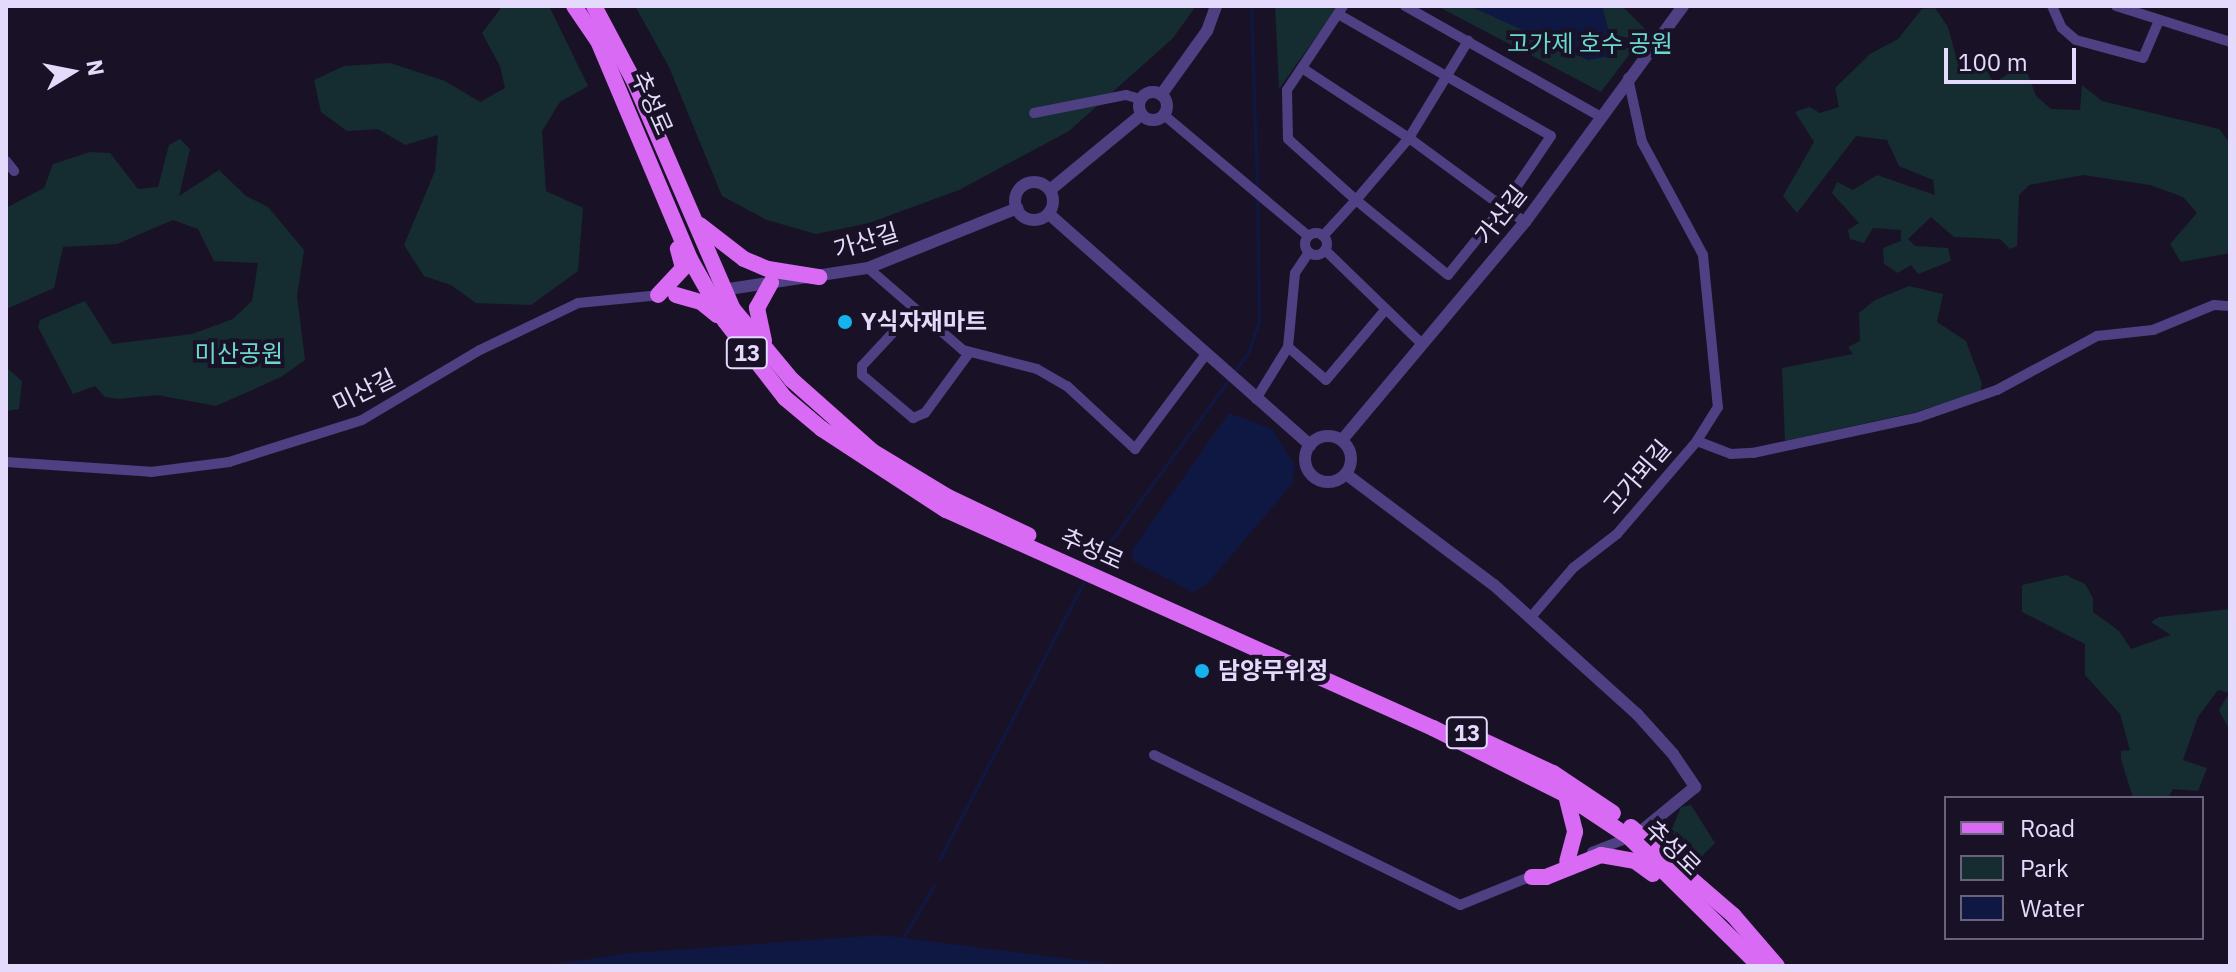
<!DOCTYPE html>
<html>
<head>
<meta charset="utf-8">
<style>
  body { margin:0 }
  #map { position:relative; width:2236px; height:972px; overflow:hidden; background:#191227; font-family:"IBM Plex Sans","Noto Sans KR",sans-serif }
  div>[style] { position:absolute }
  .green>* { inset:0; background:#152c30 }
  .water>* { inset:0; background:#0f1843 }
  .stream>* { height:3px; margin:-1.5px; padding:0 1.5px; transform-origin:1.5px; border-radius:1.5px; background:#0f1843 }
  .minor>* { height:10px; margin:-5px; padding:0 5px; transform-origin:5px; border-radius:5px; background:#4e4082 }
  .minor>.ring { margin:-5px; padding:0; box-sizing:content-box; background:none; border:10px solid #4e4082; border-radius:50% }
  .tertiary>* { height:12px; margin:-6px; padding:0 6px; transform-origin:6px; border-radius:6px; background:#4e4082 }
  .tertiary>.ring { margin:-6px; padding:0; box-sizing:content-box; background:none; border:12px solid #4e4082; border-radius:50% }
  .primary>* { height:16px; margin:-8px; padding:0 8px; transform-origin:8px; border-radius:8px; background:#d86af4 }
  .dots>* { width:22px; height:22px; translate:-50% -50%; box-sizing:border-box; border:4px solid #191227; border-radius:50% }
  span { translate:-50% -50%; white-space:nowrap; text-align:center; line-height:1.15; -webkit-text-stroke:8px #191227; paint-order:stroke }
  .shield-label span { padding:2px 6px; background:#191227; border:2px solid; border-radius:6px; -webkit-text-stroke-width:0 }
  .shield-label { font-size:22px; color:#e4dafc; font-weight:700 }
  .park-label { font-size:24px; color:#6bd8cf }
  .street-label { font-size:24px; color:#e4dafc }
  .poi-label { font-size:24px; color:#e4dafc; font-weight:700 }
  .left { translate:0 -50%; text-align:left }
  .frame { position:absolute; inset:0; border:8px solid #e4dafc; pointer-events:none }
  .legend { position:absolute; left:1944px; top:796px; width:260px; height:144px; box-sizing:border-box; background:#191227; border:2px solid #6a627c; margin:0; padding:10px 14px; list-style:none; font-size:24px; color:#e4dafc }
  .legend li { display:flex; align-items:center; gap:16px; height:40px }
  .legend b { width:40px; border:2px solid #6a627c }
  .north { position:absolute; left:32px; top:32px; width:80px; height:80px; -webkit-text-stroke:6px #191227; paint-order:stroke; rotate:80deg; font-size:22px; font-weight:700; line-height:32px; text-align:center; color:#e4dafc }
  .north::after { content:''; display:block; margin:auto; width:28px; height:36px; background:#e4dafc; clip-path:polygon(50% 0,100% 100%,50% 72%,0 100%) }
  .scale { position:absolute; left:1944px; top:48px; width:132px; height:36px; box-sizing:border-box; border:4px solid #e4dafc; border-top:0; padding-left:10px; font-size:24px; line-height:28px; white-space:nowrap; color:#e4dafc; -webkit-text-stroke:6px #191227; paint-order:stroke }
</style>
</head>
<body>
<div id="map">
  <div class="green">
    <i style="clip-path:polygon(549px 6px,588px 86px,560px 102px,542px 131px,546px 191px,583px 208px,578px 271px,531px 305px,476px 303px,451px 285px,424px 276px,404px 245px,435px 171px,438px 135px,405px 145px,378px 129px,347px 131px,321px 112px,314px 80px,344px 66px,390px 63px,445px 81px,480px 102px,505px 88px,500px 66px,482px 33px,501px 8px)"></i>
    <i style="clip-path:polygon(635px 6px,1196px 6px,1173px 38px,1069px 131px,959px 190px,869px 223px,816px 234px,767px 220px,722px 196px,669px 67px)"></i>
    <i style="clip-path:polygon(1275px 6px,1338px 6px,1279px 89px)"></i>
    <i style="clip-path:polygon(1437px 6px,1622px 6px,1647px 31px,1601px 92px)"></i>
    <i style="clip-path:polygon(1935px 8px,1948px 27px,1959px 68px,1985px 68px,1994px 83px,2024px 64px,2036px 96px,2051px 109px,2080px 110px,2082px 85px,2102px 101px,2219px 129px,2230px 143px,2230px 253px,2181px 262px,2170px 244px,2197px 213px,2183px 197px,2150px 185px,2083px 175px,2029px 185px,2019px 195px,2017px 246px,2010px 249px,2000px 239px,1954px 237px,1931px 217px,1908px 239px,1915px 246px,1948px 248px,1951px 261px,1918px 274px,1911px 265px,1898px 273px,1884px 264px,1883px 248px,1901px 241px,1901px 230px,1873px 228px,1864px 243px,1850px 239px,1848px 230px,1859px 223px,1832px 193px,1837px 182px,1853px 190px,1877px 175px,1935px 195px,1933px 180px,1899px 166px,1887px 140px,1856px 136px,1797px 213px,1783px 196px,1814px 142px,1795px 112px,1809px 107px,1820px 113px,1839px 107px,1835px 88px,1870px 54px,1898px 39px,1922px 9px)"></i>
    <i style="clip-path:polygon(180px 139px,190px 149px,179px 196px,219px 170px,246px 196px,268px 207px,304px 250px,297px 296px,305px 360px,281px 377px,216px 406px,157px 395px,119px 399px,105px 397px,95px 386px,73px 394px,38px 327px,40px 320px,85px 301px,112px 344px,192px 334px,233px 319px,252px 301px,258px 263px,214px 261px,198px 229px,173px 220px,117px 244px,63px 247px,54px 288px,6px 309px,6px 208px,44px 188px,53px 164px,90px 152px,110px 153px,138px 189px,158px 187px,169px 145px)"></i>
    <i style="clip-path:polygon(1909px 286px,1943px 294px,1937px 322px,1966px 341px,1982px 384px,1980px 392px,1916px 412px,1785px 441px,1782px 368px,1853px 354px,1848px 347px,1860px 341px,1859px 313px,1875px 300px)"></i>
    <i style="clip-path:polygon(6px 367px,22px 381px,19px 409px,6px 411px)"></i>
    <i style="clip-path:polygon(2066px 575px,2085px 584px,2093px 598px,2093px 612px,2119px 631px,2131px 649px,2171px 635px,2151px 622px,2159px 617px,2230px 609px,2230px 731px,2219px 710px,2229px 693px,2218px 690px,2198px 717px,2183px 760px,2207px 768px,2198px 791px,2173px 789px,2168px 798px,2133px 798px,2121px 759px,2121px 751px,2130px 750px,2120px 714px,2085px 675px,2085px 644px,2022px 612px,2022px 585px)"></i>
    <i style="clip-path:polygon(1691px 805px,1715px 843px,1699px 859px,1671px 831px,1681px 807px)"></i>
  </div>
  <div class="water">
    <i style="clip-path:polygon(1470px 6px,1602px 6px,1615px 55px,1588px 60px)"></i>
    <i style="clip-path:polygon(1229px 413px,1272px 429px,1295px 466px,1292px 484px,1207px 584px,1193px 592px,1133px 561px,1132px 550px)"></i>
    <i style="clip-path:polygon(881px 935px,1125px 966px,542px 966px,630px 953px)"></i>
  </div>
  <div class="stream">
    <i style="left:1251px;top:6px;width:184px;rotate:88.1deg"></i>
    <i style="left:1234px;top:372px;width:24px;rotate:-54deg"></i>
    <i style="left:1248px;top:353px;width:34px;rotate:-71deg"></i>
    <i style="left:1259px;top:321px;width:123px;rotate:-90.9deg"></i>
    <i style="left:1091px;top:568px;width:235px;rotate:-53.8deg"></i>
    <i style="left:939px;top:860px;width:317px;rotate:-62.5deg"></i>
    <i style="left:903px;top:938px;width:61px;rotate:-59.2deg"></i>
  </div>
  <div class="minor">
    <i style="left:1405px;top:6px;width:225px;rotate:29.5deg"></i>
    <i style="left:2052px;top:6px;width:24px;rotate:66deg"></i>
    <i style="left:2062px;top:28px;width:18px;rotate:41deg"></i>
    <i style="left:2076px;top:40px;width:69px;rotate:15deg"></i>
    <i style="left:2143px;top:58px;width:38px;rotate:-67deg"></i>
    <i style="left:2116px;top:6px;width:120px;rotate:17.5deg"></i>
    <i style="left:1338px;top:14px;width:245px;rotate:29.8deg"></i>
    <i style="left:1551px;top:136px;width:86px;rotate:124.1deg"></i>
    <i style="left:1503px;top:207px;width:27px;rotate:34deg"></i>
    <i style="left:1302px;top:68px;width:128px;rotate:33.2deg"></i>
    <i style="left:1409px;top:138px;width:117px;rotate:36.3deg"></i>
    <i style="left:1503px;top:207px;width:87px;rotate:129deg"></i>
    <i style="left:1448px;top:275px;width:119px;rotate:-140.8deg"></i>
    <i style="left:1356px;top:200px;width:82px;rotate:-49.5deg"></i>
    <i style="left:1409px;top:138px;width:114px;rotate:-58.7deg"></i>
    <i style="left:1628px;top:78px;width:66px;rotate:77.7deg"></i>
    <i style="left:1642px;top:142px;width:128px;rotate:61.6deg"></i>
    <i style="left:1703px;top:255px;width:153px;rotate:84.4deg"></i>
    <i style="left:1718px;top:407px;width:40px;rotate:122deg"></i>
    <i style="left:1034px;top:113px;width:94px;rotate:-11.1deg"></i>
    <i style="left:1126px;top:95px;width:15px;rotate:16deg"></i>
    <i style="left:1164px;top:115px;width:188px;rotate:40deg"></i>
    <i style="left:6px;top:161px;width:13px;rotate:51deg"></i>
    <i class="ring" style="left:1305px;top:233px;width:12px;height:12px"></i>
    <i style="left:1323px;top:236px;width:49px;rotate:-47.5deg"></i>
    <i style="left:1356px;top:200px;width:91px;rotate:-138.1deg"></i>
    <i style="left:1288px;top:139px;width:49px;rotate:-91.2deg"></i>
    <i style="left:1287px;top:90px;width:101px;rotate:-56.3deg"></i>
    <i style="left:1325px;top:250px;width:136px;rotate:44.1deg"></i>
    <i style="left:868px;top:268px;width:125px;rotate:40.8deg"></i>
    <i style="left:963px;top:350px;width:76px;rotate:14.4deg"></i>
    <i style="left:1037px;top:369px;width:34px;rotate:30deg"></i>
    <i style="left:1067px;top:386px;width:93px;rotate:42.8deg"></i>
    <i style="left:1135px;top:449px;width:119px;rotate:-53.2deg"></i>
    <i style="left:914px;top:310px;width:76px;rotate:132.9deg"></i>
    <i style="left:862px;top:366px;width:9px;rotate:90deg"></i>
    <i style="left:862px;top:375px;width:67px;rotate:40.1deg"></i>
    <i style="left:913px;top:418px;width:13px;rotate:-23deg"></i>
    <i style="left:925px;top:413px;width:74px;rotate:-53.7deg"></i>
    <i style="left:1288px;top:347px;width:50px;rotate:41deg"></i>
    <i style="left:1326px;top:380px;width:93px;rotate:-49.8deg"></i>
    <i style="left:1256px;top:399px;width:61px;rotate:-58.4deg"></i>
    <i style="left:1288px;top:347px;width:74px;rotate:-84.6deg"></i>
    <i style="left:1295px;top:273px;width:25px;rotate:-56deg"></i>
    <i style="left:6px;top:462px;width:145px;rotate:3.9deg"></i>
    <i style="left:151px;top:472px;width:79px;rotate:-7.3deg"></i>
    <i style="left:229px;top:462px;width:139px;rotate:-17.5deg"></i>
    <i style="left:362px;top:420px;width:137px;rotate:-30.7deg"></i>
    <i style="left:480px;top:350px;width:109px;rotate:-25.6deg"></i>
    <i style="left:578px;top:303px;width:83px;rotate:-5.5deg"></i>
    <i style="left:1531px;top:617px;width:65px;rotate:-49.4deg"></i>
    <i style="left:1573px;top:568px;width:56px;rotate:-37.7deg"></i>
    <i style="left:1617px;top:534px;width:123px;rotate:-49.3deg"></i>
    <i style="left:1697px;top:441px;width:36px;rotate:21deg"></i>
    <i style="left:1731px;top:454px;width:22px;rotate:-3deg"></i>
    <i style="left:1753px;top:453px;width:170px;rotate:-12.2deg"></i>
    <i style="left:1919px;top:417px;width:83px;rotate:-19.1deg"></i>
    <i style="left:1997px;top:390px;width:114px;rotate:-28.4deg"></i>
    <i style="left:2097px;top:336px;width:56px;rotate:-6.1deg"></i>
    <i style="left:2153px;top:330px;width:66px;rotate:-22.3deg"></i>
    <i style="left:2214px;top:305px;width:16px;rotate:4deg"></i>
    <i style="left:1154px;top:755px;width:341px;rotate:26.1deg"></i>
    <i style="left:1460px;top:905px;width:83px;rotate:-21.9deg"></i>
    <i style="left:1592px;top:852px;width:44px;rotate:-21.3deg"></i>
  </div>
  <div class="tertiary">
    <i class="ring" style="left:1139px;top:92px;width:16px;height:16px"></i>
    <i style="left:1161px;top:95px;width:79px;rotate:-54.3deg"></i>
    <i style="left:1207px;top:31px;width:27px;rotate:-70deg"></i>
    <i class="ring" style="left:1015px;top:182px;width:26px;height:26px"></i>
    <i style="left:1050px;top:190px;width:118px;rotate:-39.5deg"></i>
    <i style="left:1049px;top:214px;width:349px;rotate:41.5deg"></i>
    <i style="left:722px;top:290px;width:148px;rotate:-8.6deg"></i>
    <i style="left:868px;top:268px;width:161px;rotate:-21.9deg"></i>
    <i class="ring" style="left:1305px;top:436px;width:34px;height:34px"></i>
    <i style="left:1342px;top:440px;width:285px;rotate:-50deg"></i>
    <i style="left:1525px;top:222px;width:268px;rotate:-53.8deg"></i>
    <i style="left:1346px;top:474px;width:185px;rotate:36.9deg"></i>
    <i style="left:1494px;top:585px;width:193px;rotate:42.1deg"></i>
    <i style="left:1637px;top:714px;width:54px;rotate:48deg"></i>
    <i style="left:1673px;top:754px;width:40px;rotate:56deg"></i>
    <i style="left:1695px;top:787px;width:72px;rotate:140.6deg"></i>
  </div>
  <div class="primary">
    <i style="left:574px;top:6px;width:42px;rotate:55.6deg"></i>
    <i style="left:598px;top:41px;width:237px;rotate:67.1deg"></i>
    <i style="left:690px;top:259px;width:71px;rotate:60.6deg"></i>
    <i style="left:725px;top:321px;width:98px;rotate:52.1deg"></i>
    <i style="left:785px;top:398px;width:48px;rotate:40deg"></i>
    <i style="left:822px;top:429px;width:148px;rotate:33.2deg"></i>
    <i style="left:946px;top:510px;width:534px;rotate:24.12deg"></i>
    <i style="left:1433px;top:728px;width:149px;rotate:26.7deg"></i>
    <i style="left:1566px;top:795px;width:76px;rotate:33.7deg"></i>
    <i style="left:1629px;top:837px;width:184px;rotate:44.6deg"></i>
    <i style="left:594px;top:6px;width:87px;rotate:62deg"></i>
    <i style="left:635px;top:83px;width:246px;rotate:66.6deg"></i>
    <i style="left:733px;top:309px;width:92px;rotate:50.3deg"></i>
    <i style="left:792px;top:380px;width:107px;rotate:41.6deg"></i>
    <i style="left:872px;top:451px;width:89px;rotate:31.2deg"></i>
    <i style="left:948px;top:497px;width:89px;rotate:25.4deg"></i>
    <i style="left:700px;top:225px;width:56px;rotate:37.7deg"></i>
    <i style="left:744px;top:259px;width:26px;rotate:23deg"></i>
    <i style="left:768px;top:269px;width:52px;rotate:8.9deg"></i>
    <i style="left:658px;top:295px;width:37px;rotate:-47deg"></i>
    <i style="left:683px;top:268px;width:20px;rotate:-105deg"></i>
    <i style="left:676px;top:295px;width:26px;rotate:16deg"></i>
    <i style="left:701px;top:302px;width:21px;rotate:39deg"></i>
    <i style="left:764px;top:341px;width:34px;rotate:-102deg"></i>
    <i style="left:757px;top:308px;width:29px;rotate:-61deg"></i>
    <i style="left:1458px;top:729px;width:105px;rotate:24.9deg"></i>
    <i style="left:1553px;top:773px;width:72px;rotate:33.7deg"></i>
    <i style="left:1566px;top:795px;width:38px;rotate:76deg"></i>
    <i style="left:1575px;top:832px;width:30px;rotate:105deg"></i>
    <i style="left:1631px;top:827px;width:135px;rotate:40.8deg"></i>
    <i style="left:1733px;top:915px;width:67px;rotate:49.2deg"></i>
    <i style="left:1532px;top:877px;width:14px"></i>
    <i style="left:1546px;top:877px;width:59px;rotate:-21.8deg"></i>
    <i style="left:1601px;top:855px;width:35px;rotate:10deg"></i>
    <i style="left:1635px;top:861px;width:22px;rotate:36deg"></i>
  </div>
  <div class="dots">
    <i style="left:845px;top:322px;background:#15b2ed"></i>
    <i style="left:1202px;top:671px;background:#15b2ed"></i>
  </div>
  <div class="shield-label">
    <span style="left:747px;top:353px">13</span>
    <span style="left:1467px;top:733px">13</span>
  </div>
  <div class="park-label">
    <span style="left:1590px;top:44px">고가제 호수 공원</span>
    <span style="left:239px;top:354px">미산공원</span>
  </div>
  <div class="street-label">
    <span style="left:652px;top:103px;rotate:66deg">추성로</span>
    <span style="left:1501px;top:215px;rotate:-52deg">가산길</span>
    <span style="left:866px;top:241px;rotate:-17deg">가산길</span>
    <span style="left:364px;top:391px;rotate:-26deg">미산길</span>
    <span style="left:1637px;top:477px;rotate:-49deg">고가뫼길</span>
    <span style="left:1092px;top:549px;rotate:24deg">추성로</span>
    <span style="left:1673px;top:848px;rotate:44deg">추성로</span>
  </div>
  <div class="poi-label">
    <span class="left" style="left:861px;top:322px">Y식자재마트</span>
    <span class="left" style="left:1218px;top:671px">담양무위정</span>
  </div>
  <div class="frame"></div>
  <ul class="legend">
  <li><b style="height:10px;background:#d86af4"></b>Road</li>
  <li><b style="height:22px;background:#152c30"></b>Park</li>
  <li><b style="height:22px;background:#0f1843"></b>Water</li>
  </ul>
  <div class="north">N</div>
  <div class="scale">100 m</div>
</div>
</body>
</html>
